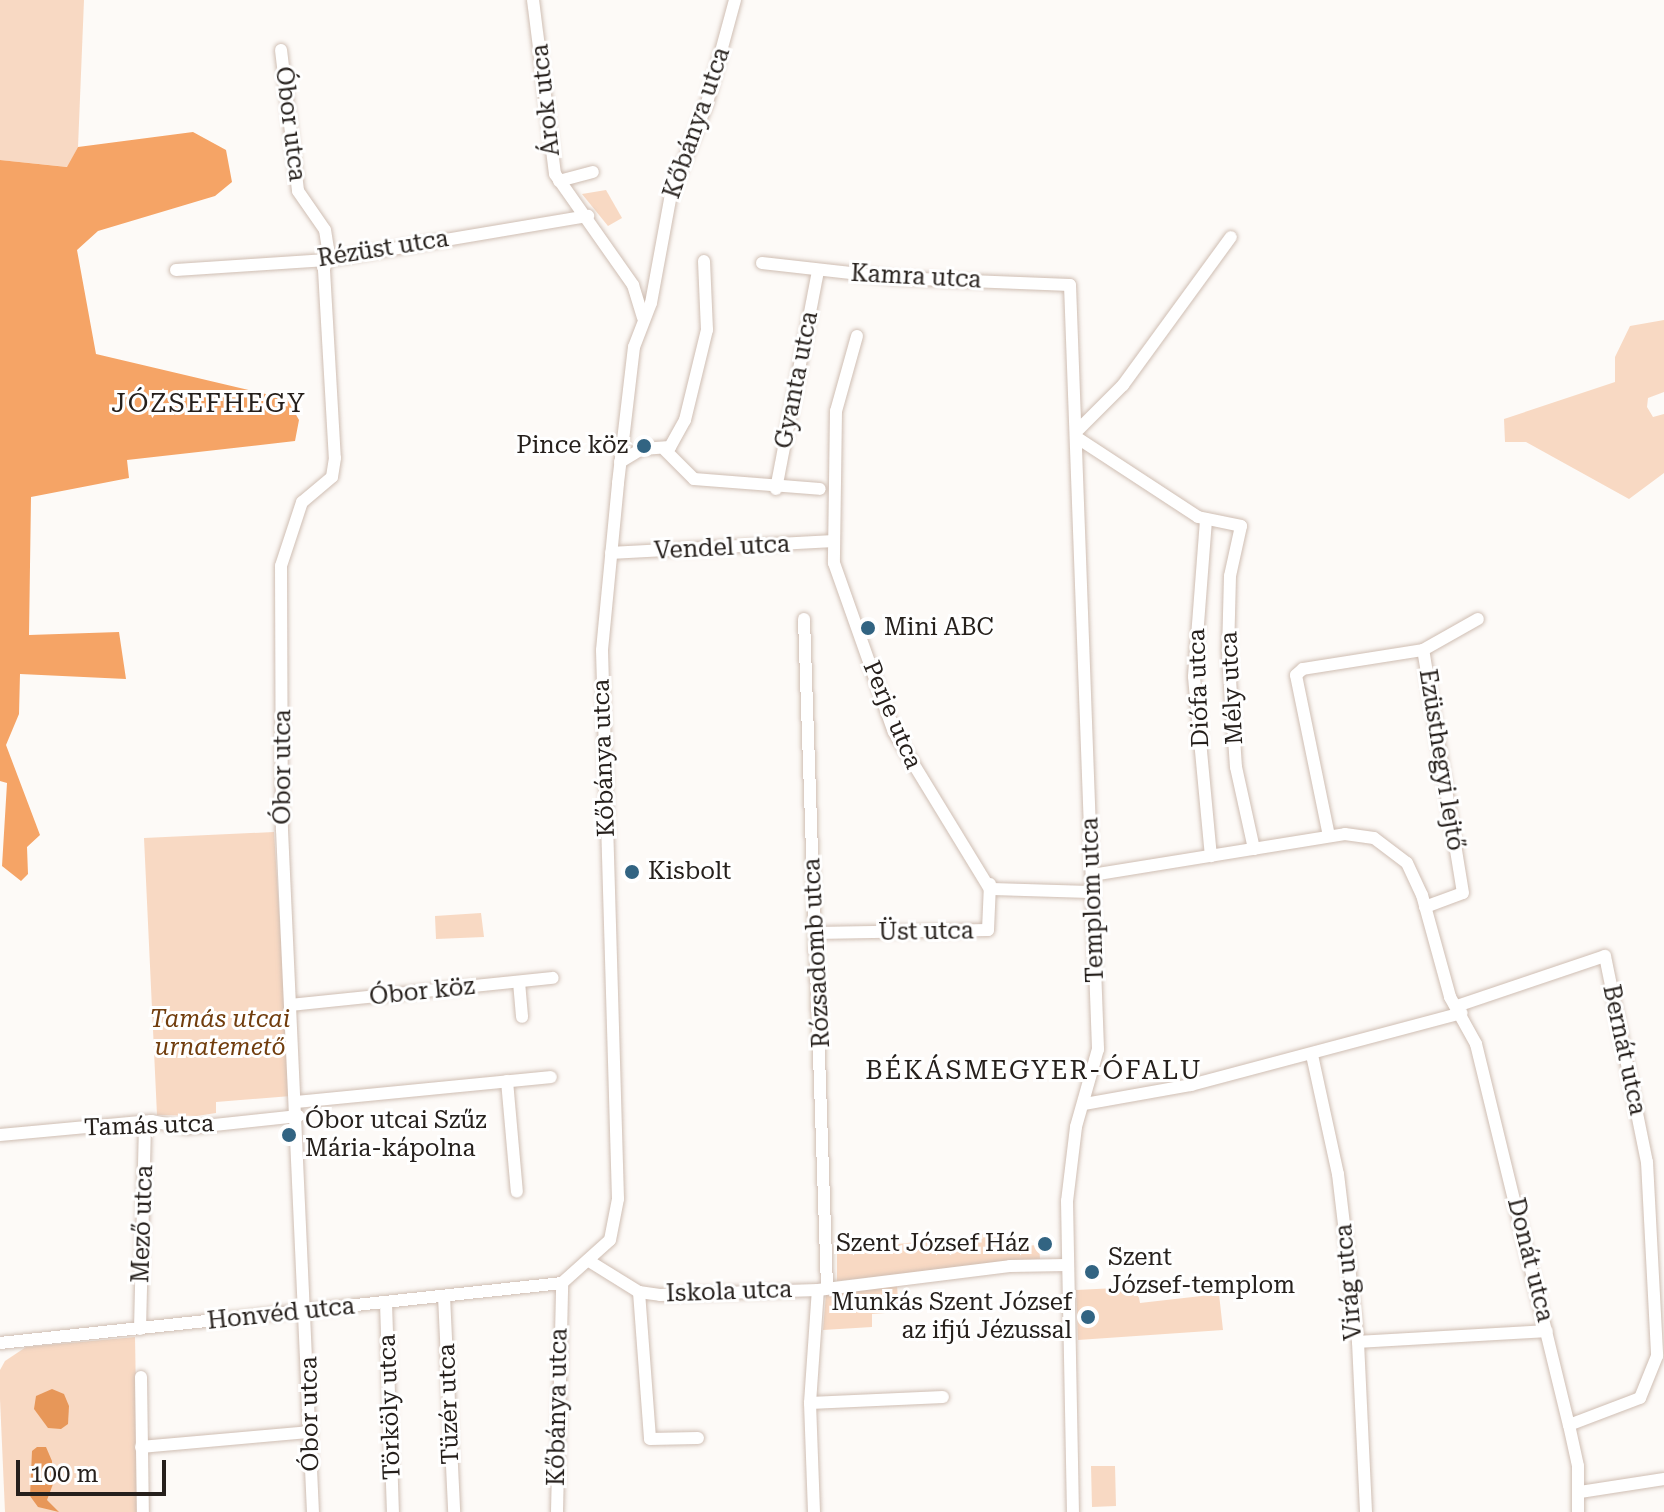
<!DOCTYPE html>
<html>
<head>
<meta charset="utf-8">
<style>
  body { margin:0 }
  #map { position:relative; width:1664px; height:1512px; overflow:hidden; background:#fdfaf7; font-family:"Roboto Serif",serif }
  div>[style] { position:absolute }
  .green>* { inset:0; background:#f8d9c3 }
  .forest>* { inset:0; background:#f5a466 }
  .water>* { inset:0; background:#e79759 }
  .roads { filter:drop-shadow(0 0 2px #cfbeb3) drop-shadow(0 0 2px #cfbeb3) }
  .minor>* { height:12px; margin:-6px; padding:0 6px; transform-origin:6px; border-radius:6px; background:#fff }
  .dots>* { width:22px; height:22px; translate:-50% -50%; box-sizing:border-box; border:4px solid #fff; border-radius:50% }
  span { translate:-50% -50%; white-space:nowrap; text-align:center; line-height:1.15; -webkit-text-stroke:6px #fff; paint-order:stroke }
  .street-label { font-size:24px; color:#26201c }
  .poi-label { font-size:24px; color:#26201c }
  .right { translate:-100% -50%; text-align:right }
  .left { translate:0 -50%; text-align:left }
  .park-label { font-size:24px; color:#713d0d; font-style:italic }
  .neighbourhood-label { font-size:26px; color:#26201c; letter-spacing:2px }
  .scale { position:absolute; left:16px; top:1460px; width:150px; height:36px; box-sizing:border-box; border:4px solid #26201c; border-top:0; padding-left:10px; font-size:24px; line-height:28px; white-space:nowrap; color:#26201c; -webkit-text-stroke:6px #fff; paint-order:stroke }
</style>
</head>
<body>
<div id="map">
  <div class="green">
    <i style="clip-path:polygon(0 0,84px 0,78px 147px,68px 167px,0 160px)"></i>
    <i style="clip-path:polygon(606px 190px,622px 218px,608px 226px,582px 194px)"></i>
    <i style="clip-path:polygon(1664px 320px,1664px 392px,1648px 398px,1647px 407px,1653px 417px,1664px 414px,1664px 473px,1629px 499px,1526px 442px,1505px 442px,1504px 419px,1615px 382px,1615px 357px,1630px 326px)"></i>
    <i style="clip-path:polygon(274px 832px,291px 1096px,216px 1102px,216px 1113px,197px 1116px,157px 1115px,144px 838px)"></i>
    <i style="clip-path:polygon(481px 913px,484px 937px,436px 939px,435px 916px)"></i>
    <i style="clip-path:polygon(1003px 1232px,1005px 1247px,1039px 1245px,1040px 1259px,837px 1281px,837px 1251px)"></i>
    <i style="clip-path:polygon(897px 1286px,899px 1312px,872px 1314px,872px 1327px,823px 1330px,826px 1294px)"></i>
    <i style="clip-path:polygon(1137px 1287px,1140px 1303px,1219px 1294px,1223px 1330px,1078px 1340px,1076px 1290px)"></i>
    <i style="clip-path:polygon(135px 1337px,138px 1512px,5px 1512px,0 1399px,0 1370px,5px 1361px,26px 1347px)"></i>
    <i style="clip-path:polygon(1091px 1466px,1115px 1466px,1116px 1506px,1092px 1507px)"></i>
  </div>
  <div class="forest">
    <i style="clip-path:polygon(193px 132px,226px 150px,232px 182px,215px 196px,98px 231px,77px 250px,96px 354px,287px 399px,299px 420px,295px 441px,127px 460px,129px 478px,31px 497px,29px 635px,119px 632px,126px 679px,20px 674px,19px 714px,6px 745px,40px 835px,27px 847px,28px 874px,21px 881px,2px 866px,7px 783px,0 781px,0 160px,67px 167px,78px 147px)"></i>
  </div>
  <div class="water">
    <i style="clip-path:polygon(52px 1389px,64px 1394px,69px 1406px,68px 1424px,61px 1429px,48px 1428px,34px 1409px,36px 1396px)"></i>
    <i style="clip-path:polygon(37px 1447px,46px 1447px,52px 1461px,53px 1484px,47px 1500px,59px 1512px,38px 1507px,30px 1496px,32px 1451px)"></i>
  </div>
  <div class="roads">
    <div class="minor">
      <i style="left:533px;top:0;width:175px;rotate:82.8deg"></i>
      <i style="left:555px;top:174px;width:136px;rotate:54.9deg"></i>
      <i style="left:633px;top:285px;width:34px;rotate:73deg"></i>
      <i style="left:281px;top:50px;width:142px;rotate:83.1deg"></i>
      <i style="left:298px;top:191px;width:47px;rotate:55.3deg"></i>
      <i style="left:325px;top:230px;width:19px;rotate:81deg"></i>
      <i style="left:328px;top:249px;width:21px;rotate:101deg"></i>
      <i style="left:324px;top:270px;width:188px;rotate:86.7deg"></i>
      <i style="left:335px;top:458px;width:19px;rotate:99deg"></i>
      <i style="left:332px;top:477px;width:39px;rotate:140deg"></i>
      <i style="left:302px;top:502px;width:67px;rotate:108.2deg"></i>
      <i style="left:281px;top:566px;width:264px;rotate:89.8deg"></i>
      <i style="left:282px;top:830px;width:683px;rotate:87.4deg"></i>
      <i style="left:559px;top:181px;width:35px;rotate:-15deg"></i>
      <i style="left:762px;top:263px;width:134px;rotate:6.4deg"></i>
      <i style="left:895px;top:278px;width:175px;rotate:2.3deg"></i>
      <i style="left:1070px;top:285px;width:765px;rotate:87.9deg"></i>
      <i style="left:1098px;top:1049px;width:81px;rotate:105.8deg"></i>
      <i style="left:1076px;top:1127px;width:75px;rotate:96.9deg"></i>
      <i style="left:1067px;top:1201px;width:311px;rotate:88.9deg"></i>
      <i style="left:176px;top:270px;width:151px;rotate:-3.8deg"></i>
      <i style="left:327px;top:260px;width:265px;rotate:-9.6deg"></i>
      <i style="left:857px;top:336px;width:78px;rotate:105.6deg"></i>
      <i style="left:836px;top:411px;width:152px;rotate:90.8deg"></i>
      <i style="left:834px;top:563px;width:179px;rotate:70.5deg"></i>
      <i style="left:894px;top:732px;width:184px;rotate:58.6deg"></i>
      <i style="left:990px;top:889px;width:102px;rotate:1.7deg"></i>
      <i style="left:1078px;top:430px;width:64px;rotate:-45deg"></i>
      <i style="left:1123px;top:385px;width:183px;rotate:-53.9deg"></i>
      <i style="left:1079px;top:439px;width:142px;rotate:33.2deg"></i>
      <i style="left:1198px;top:517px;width:44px;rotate:11.8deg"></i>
      <i style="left:1241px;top:526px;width:51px;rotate:102.4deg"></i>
      <i style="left:1230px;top:576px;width:74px;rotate:91.5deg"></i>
      <i style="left:1228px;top:650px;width:117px;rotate:86.1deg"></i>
      <i style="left:1236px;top:767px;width:84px;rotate:77.6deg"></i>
      <i style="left:665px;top:450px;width:41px;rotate:45deg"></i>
      <i style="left:694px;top:479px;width:126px;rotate:4.5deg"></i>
      <i style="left:620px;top:462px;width:26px;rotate:-31deg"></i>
      <i style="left:642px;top:449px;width:28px;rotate:-4deg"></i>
      <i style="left:670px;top:447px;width:31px;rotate:-61deg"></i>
      <i style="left:685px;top:420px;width:93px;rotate:-76.3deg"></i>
      <i style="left:707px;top:330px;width:69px;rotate:-92.5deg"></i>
      <i style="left:776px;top:489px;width:223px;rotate:-79.1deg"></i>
      <i style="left:1206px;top:520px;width:157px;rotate:94.4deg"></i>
      <i style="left:1194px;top:677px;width:180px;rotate:84.6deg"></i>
      <i style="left:611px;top:553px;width:222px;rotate:-3.1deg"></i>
      <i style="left:804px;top:619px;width:668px;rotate:88.03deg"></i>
      <i style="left:1329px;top:836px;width:164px;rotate:-101.6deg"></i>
      <i style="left:1296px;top:675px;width:9px;rotate:-41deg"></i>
      <i style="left:1303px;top:669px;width:121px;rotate:-9deg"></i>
      <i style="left:1092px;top:875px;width:256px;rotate:-9.2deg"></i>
      <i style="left:1345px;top:834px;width:29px;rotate:8deg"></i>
      <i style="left:1374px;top:838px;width:41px;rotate:37.1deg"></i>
      <i style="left:1407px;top:863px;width:35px;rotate:65deg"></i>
      <i style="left:1422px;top:895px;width:106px;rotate:74.6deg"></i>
      <i style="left:1450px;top:997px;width:54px;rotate:61deg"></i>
      <i style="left:1476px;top:1044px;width:392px;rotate:76.3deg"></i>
      <i style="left:1569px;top:1425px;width:42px;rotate:77.6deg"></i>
      <i style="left:1578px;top:1466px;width:46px;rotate:90deg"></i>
      <i style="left:1425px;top:907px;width:40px;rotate:-20.2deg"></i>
      <i style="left:1463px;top:893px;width:246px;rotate:-99.3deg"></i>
      <i style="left:1423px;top:650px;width:63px;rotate:-29.4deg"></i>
      <i style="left:815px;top:933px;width:173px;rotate:-1deg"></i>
      <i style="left:988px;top:930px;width:46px;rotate:-87.5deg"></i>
      <i style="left:519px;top:982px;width:35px;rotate:85deg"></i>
      <i style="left:290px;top:1005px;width:264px;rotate:-5.9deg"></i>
      <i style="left:1457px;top:1006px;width:156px;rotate:-18.7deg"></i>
      <i style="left:1605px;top:956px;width:210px;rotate:78.5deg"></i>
      <i style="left:1647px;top:1162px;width:194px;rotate:87deg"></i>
      <i style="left:1657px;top:1356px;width:45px;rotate:112deg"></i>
      <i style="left:1640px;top:1398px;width:76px;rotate:159.2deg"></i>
      <i style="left:1312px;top:1055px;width:122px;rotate:77.7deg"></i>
      <i style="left:1338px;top:1174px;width:169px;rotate:83.2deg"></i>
      <i style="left:1358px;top:1342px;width:170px;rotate:87.3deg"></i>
      <i style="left:507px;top:1081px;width:111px;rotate:84.9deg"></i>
      <i style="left:297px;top:1102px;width:255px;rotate:-5.6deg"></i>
      <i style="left:1084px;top:1104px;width:109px;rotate:-10.1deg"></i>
      <i style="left:1191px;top:1085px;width:280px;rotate:-14.9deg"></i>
      <i style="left:0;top:1135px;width:152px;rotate:-5.3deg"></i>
      <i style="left:151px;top:1121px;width:36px;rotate:11deg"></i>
      <i style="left:186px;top:1128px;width:113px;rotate:-6.1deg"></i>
      <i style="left:589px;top:1261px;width:59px;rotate:31.8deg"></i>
      <i style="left:639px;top:1292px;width:21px;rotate:8deg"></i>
      <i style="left:660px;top:1295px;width:158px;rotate:-1.8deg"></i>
      <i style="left:818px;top:1290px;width:193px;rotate:-7.1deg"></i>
      <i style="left:1010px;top:1266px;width:57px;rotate:-1deg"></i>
      <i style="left:639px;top:1292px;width:147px;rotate:85.7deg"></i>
      <i style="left:650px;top:1439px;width:48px;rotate:-1.2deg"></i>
      <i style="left:444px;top:1296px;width:216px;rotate:87.3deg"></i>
      <i style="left:386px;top:1303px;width:209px;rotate:88.1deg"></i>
      <i style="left:140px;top:1329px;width:202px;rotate:-88.6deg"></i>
      <i style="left:145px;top:1127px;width:8px;rotate:-45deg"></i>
      <i style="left:1358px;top:1342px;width:189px;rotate:-3.3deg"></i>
      <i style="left:0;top:1343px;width:565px;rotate:-6.09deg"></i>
      <i style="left:141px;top:1377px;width:135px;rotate:89.2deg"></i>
      <i style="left:810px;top:1403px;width:133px;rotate:-2.6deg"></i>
      <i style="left:141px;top:1447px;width:170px;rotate:-5.1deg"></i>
      <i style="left:1580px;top:1492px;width:85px;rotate:-8.8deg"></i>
      <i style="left:557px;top:1512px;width:229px;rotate:-88.7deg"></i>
      <i style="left:562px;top:1283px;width:64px;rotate:-41.9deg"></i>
      <i style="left:610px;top:1240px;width:42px;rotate:-79deg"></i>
      <i style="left:618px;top:1199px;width:549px;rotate:-91.67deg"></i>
      <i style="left:602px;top:650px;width:168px;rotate:-84.5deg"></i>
      <i style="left:618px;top:483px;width:137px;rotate:-83.3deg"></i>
      <i style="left:634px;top:347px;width:47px;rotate:-68.9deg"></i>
      <i style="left:651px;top:303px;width:111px;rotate:-79.6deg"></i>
      <i style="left:671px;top:194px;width:98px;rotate:-68.4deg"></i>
      <i style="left:707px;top:103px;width:107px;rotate:-74.8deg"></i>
      <i style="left:814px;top:1512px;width:109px;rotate:-92.1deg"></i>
      <i style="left:810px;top:1403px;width:113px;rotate:-86deg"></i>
    </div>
  </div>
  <div class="dots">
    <i style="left:644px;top:446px;background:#326482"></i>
    <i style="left:868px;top:628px;background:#326482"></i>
    <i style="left:632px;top:872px;background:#326482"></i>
    <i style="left:289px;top:1135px;background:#326482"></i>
    <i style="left:1045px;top:1244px;background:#326482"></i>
    <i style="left:1092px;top:1272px;background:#326482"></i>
    <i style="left:1088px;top:1317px;background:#326482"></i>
  </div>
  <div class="street-label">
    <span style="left:546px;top:100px;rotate:-96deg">Árok utca</span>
    <span style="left:697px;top:123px;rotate:-71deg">Kőbánya utca</span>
    <span style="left:290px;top:124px;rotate:83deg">Óbor utca</span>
    <span style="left:383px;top:249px;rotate:-9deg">Rézüst utca</span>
    <span style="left:916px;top:277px;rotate:3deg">Kamra utca</span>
    <span style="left:797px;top:380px;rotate:-79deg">Gyanta utca</span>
    <span style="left:722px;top:548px;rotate:-3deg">Vendel utca</span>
    <span style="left:1199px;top:688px;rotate:-92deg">Diófa utca</span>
    <span style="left:1232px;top:688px;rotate:-93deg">Mély utca</span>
    <span style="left:892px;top:715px;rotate:67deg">Perje utca</span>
    <span style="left:604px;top:758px;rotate:-92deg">Kőbánya utca</span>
    <span style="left:1441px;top:760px;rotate:81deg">Ezüsthegyi lejtő</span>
    <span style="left:283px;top:767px;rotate:-90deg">Óbor utca</span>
    <span style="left:1093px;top:900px;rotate:-92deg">Templom utca</span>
    <span style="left:926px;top:932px;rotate:-1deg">Üst utca</span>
    <span style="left:817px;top:953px;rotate:-93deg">Rózsadomb utca</span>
    <span style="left:422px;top:992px;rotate:-6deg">Óbor köz</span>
    <span style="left:1624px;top:1050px;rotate:78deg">Bernát utca</span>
    <span style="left:149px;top:1126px;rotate:-2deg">Tamás utca</span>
    <span style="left:143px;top:1224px;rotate:-88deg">Mező utca</span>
    <span style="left:1530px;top:1260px;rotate:76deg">Donát utca</span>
    <span style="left:1349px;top:1282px;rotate:-95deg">Virág utca</span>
    <span style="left:729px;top:1292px;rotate:-2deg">Iskola utca</span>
    <span style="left:281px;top:1314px;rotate:-6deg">Honvéd utca</span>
    <span style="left:449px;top:1404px;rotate:-92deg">Tüzér utca</span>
    <span style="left:390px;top:1407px;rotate:-92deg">Törköly utca</span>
    <span style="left:558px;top:1407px;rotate:-89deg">Kőbánya utca</span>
    <span style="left:310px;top:1414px;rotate:-91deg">Óbor utca</span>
  </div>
  <div class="poi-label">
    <span class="right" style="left:628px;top:446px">Pince köz</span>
    <span class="left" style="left:884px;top:628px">Mini ABC</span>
    <span class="left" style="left:648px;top:872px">Kisbolt</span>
    <span class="left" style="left:305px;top:1135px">Óbor utcai Szűz<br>Mária-kápolna</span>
    <span class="right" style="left:1029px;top:1244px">Szent József Ház</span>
    <span class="left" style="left:1108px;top:1272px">Szent<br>József-templom</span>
    <span class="right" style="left:1072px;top:1317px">Munkás Szent József<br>az ifjú Jézussal</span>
  </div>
  <div class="park-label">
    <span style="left:220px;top:1034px">Tamás utcai<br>urnatemető</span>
  </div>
  <div class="neighbourhood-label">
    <span style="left:209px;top:404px">JÓZSEFHEGY</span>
    <span style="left:1034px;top:1071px">BÉKÁSMEGYER-ÓFALU</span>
  </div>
  <div class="scale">100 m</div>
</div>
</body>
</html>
